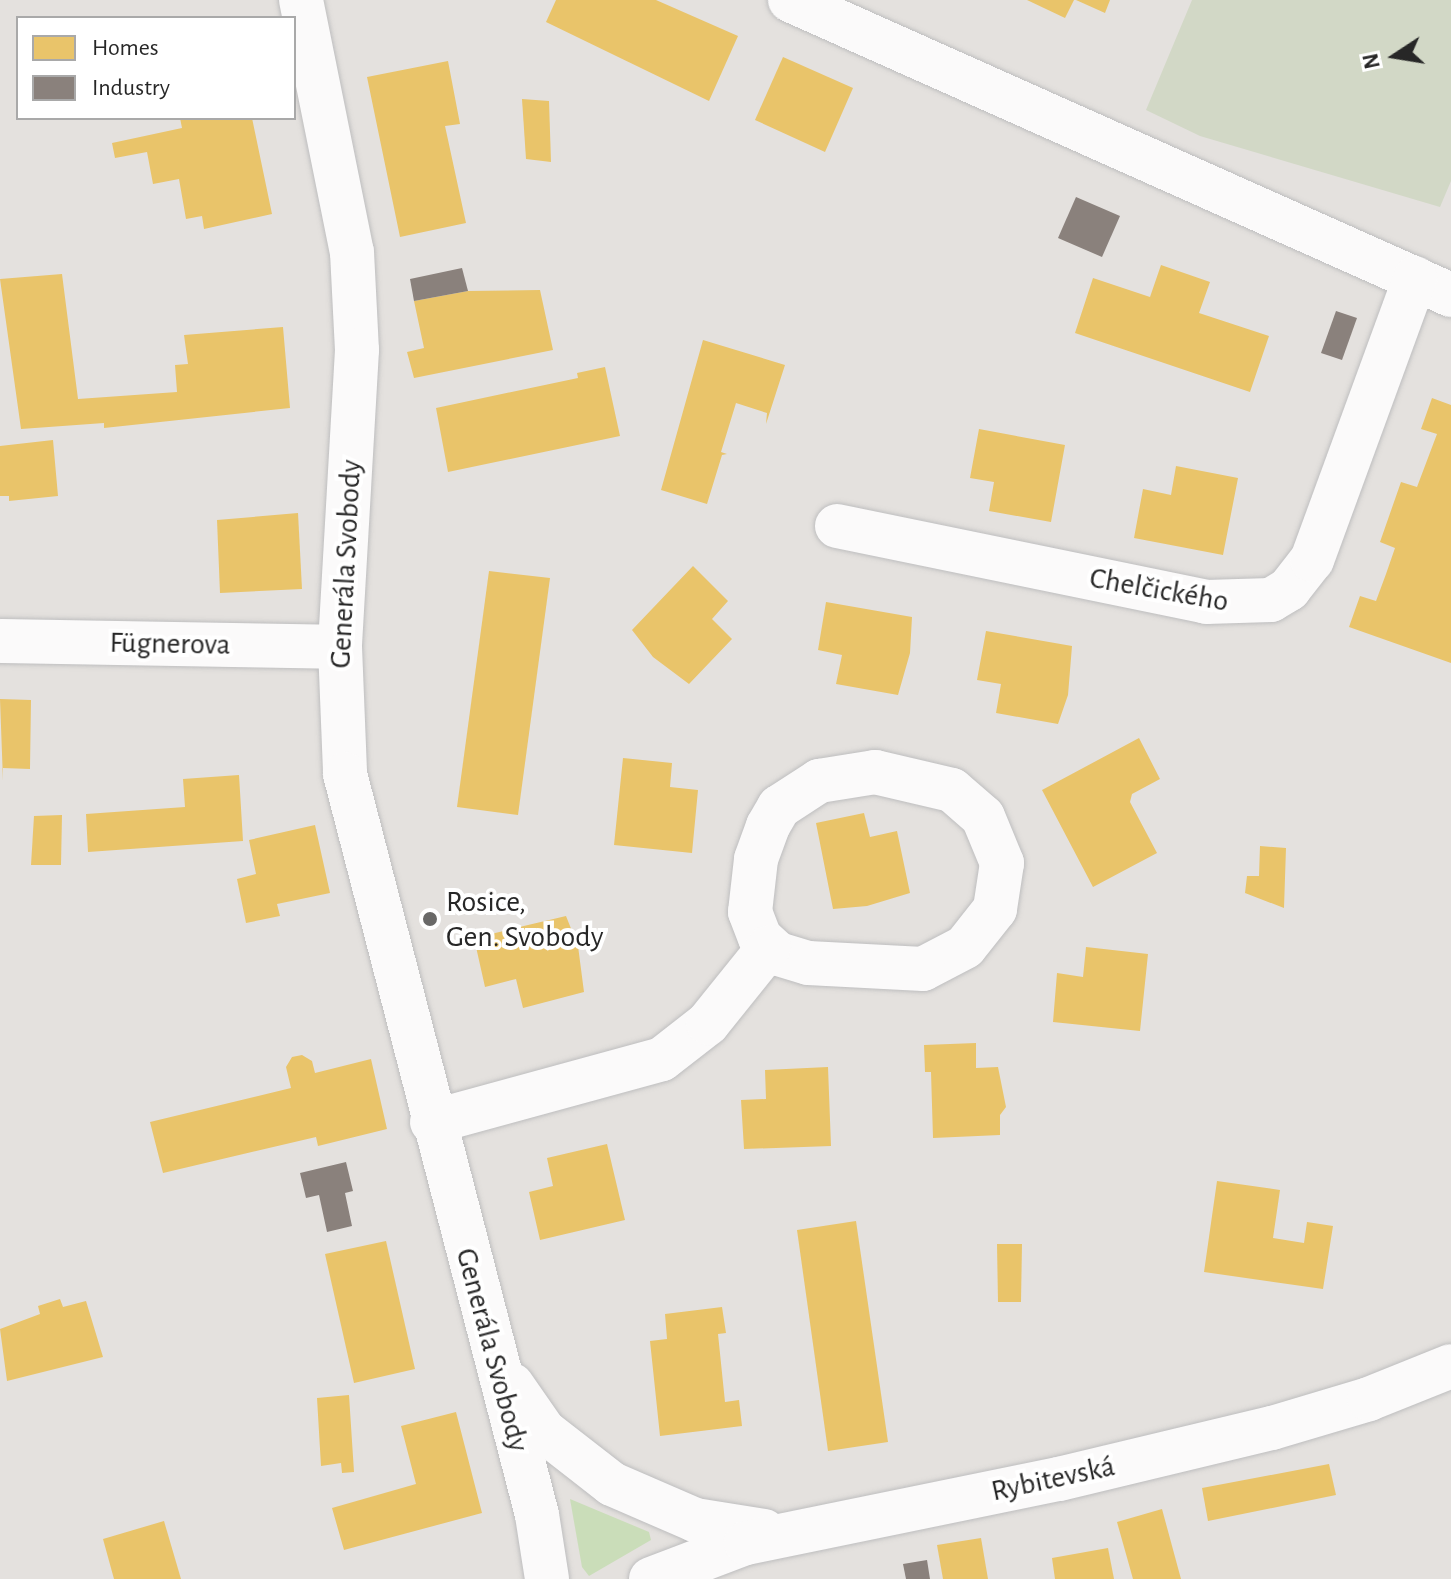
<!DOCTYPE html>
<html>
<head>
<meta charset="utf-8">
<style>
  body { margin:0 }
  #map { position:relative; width:1451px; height:1579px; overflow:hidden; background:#e4e1de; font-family:"Alegreya Sans",sans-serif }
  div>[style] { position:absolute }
  .green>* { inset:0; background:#caddb9 }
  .cemetery>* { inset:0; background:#d2d8c6 }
  .homes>* { inset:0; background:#e9c46a }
  .industry>* { inset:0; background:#8a817c }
  .roads { filter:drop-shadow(0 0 2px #bebebf) drop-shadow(0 0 2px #bebebf) }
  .minor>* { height:44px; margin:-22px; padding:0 22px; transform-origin:22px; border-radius:22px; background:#fbfafa }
  .dots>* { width:22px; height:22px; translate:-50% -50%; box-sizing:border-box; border:4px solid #fff; border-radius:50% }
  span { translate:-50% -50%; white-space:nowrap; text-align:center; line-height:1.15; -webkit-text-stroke:8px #fff; paint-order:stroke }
  .street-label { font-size:30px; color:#272727 }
  .poi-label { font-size:30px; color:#272727 }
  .left { translate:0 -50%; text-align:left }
  .legend { position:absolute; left:16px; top:16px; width:280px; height:104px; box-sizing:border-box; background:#fff; border:2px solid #a9a9a9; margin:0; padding:10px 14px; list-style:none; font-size:24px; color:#272727 }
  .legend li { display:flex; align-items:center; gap:16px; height:40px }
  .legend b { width:40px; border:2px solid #a9a9a9 }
  .north { position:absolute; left:1355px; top:16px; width:80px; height:80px; -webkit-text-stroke:6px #fff; paint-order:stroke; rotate:258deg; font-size:22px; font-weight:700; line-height:32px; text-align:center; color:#272727 }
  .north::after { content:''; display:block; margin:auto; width:28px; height:36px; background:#272727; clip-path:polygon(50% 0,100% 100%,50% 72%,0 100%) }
</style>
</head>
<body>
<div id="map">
  <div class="green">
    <i style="clip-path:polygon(570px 1499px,649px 1532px,651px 1540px,589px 1576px,582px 1567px)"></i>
  </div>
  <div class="cemetery">
    <i style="clip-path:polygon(1192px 0,1451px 0,1451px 181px,1440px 207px,1200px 136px,1146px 110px)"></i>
  </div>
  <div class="homes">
    <i style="clip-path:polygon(556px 0,656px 0,738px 36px,709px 101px,546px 22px)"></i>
    <i style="clip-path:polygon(1027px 0,1074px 0,1065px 18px)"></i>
    <i style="clip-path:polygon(1076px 0,1110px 0,1105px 13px)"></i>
    <i style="clip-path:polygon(783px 57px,853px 88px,825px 152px,755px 120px)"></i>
    <i style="clip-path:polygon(448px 61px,460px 124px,445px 126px,466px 223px,400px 237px,367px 77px)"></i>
    <i style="clip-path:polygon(522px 99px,549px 101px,551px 162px,526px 159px)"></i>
    <i style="clip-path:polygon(180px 118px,252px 118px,272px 214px,204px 229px,202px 216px,186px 219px,179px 179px,153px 184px,147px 152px,115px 158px,112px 143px,182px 128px)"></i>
    <i style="clip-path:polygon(1161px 265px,1210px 282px,1199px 313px,1269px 336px,1250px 392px,1075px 333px,1093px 278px,1150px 297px)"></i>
    <i style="clip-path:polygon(62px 274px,78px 399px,177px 392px,175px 365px,188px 364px,184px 335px,283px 327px,290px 408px,104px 428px,104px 423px,21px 429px,0 279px)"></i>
    <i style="clip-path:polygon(540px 290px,553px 350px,414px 378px,407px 352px,424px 348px,414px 301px,468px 291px)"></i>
    <i style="clip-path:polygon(703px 340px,785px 365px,766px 424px,767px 413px,736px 403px,721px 452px,727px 454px,722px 455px,707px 504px,661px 490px)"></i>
    <i style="clip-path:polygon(605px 367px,620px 436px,448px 472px,436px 408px,578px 378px,577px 373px)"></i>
    <i style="clip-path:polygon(1432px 398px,1451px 405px,1451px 663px,1349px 627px,1360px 596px,1376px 601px,1386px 574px,1395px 548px,1380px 542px,1401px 482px,1417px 487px,1437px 434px,1421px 429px)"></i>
    <i style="clip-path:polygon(979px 429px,1065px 445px,1051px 522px,989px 511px,994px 482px,970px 478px)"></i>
    <i style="clip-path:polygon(53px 440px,58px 496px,9px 501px,9px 496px,0 496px,0 446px)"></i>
    <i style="clip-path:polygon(1176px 466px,1238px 478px,1223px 555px,1134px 538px,1143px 489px,1171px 495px)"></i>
    <i style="clip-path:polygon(298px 513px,302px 589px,220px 593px,217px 520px)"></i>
    <i style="clip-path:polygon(693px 566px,728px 601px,712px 619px,732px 639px,689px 684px,653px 657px,632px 630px)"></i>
    <i style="clip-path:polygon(489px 571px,550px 578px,518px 815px,457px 807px)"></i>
    <i style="clip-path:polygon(826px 602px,912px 617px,910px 653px,898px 695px,836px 684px,842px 655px,818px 650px)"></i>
    <i style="clip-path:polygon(986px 631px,1072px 646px,1068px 695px,1058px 724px,996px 713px,1001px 684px,977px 680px)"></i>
    <i style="clip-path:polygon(0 699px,31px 700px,30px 769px,3px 768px,3px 781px)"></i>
    <i style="clip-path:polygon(1139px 738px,1160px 779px,1132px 794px,1130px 802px,1157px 853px,1093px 887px,1042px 790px)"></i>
    <i style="clip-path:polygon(623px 758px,672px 763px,670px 787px,698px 790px,692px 853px,614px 845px)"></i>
    <i style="clip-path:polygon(239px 775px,243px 841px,88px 852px,86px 814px,185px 807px,183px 779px)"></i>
    <i style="clip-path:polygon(864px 813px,870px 837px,897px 831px,910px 893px,867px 906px,833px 909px,816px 823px)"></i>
    <i style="clip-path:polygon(62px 815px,61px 865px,31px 865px,34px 816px)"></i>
    <i style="clip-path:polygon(315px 825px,330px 893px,277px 904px,280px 916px,246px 923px,237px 879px,256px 874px,249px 840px)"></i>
    <i style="clip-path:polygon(1260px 846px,1286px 848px,1284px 908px,1245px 893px,1247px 876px,1259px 876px)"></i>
    <i style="clip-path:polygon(566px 916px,578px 946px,584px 992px,523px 1008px,516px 979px,485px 987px,474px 938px)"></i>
    <i style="clip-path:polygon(1086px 947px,1148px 954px,1140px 1031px,1053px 1022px,1057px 973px,1083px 977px)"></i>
    <i style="clip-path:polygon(976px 1043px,976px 1068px,998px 1067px,1006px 1107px,1000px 1115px,1000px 1135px,933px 1138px,931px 1072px,925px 1072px,924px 1045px)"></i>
    <i style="clip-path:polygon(302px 1055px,312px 1061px,315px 1073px,371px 1059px,387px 1129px,318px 1146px,316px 1137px,163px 1173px,150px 1122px,291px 1088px,286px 1067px,292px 1057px)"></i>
    <i style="clip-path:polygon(828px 1067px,831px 1146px,744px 1149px,741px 1100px,766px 1099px,765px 1070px)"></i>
    <i style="clip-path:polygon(607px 1144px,625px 1220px,540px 1240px,529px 1192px,553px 1186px,547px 1158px)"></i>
    <i style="clip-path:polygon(1217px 1181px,1280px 1190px,1273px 1238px,1304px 1243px,1307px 1222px,1333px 1226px,1323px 1289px,1204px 1272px)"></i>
    <i style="clip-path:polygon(856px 1221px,888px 1442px,828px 1451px,797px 1230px)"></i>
    <i style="clip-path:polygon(386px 1241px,415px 1369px,354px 1383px,325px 1254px)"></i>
    <i style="clip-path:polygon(997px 1244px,1022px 1244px,1021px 1302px,998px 1302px)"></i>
    <i style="clip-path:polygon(60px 1299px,63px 1307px,86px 1301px,103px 1357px,7px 1381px,0 1329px,40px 1314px,38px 1306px)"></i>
    <i style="clip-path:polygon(722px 1307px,726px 1333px,718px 1334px,725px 1402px,739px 1400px,742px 1426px,660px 1436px,650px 1341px,667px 1339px,665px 1314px)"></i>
    <i style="clip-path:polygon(349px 1395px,354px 1472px,342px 1473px,341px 1463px,321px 1466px,317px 1398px)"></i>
    <i style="clip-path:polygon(456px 1412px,482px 1513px,344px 1550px,332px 1508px,416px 1484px,401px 1426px)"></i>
    <i style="clip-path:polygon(1329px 1464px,1336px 1495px,1208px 1521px,1202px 1488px)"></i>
    <i style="clip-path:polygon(1162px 1509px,1181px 1579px,1133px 1579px,1117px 1522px)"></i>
    <i style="clip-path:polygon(164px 1521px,181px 1579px,114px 1579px,103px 1539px)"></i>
    <i style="clip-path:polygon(981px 1538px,988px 1579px,943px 1579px,937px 1545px)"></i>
    <i style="clip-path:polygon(1108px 1548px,1114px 1579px,1055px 1579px,1052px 1558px)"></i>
  </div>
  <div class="industry">
    <i style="clip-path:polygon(1076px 197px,1120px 216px,1102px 257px,1058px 238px)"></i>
    <i style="clip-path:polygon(462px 268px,468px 291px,414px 301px,410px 279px)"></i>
    <i style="clip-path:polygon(1336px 311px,1357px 318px,1342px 360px,1321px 353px)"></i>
    <i style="clip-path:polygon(346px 1162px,353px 1191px,345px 1193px,352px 1226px,327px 1232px,319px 1195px,306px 1198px,300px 1173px)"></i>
    <i style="clip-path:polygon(927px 1560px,930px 1579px,906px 1579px,903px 1564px)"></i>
  </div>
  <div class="roads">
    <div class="minor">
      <i style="left:301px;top:0;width:257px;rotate:78.6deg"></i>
      <i style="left:352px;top:252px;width:98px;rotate:87.1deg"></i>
      <i style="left:357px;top:350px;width:297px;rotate:93.3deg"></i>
      <i style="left:340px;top:647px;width:127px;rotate:87.7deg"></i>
      <i style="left:345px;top:774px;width:765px;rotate:75.47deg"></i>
      <i style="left:537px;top:1515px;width:65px;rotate:81.1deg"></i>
      <i style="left:790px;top:0;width:724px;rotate:24.05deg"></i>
      <i style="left:837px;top:526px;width:377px;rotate:11.6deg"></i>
      <i style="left:1206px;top:602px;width:65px;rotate:-1.8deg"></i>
      <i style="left:1271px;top:600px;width:21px;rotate:-31deg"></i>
      <i style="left:1289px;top:589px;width:37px;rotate:-52deg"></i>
      <i style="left:1312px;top:560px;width:300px;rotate:-69.9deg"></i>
      <i style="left:0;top:641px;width:340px;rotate:1deg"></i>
      <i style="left:875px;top:772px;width:79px;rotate:13.2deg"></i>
      <i style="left:952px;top:790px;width:41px;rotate:41.1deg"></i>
      <i style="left:983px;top:817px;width:50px;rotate:67.6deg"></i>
      <i style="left:1002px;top:863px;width:47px;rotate:98.7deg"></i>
      <i style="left:995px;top:909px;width:48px;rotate:128.3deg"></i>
      <i style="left:965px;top:947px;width:47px;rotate:152.4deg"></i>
      <i style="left:923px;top:969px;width:115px;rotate:-177deg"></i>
      <i style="left:808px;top:963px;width:31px;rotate:-163deg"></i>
      <i style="left:778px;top:954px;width:24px;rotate:-138deg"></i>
      <i style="left:760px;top:938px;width:28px;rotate:-111deg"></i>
      <i style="left:750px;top:912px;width:53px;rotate:-83.5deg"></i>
      <i style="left:756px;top:859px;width:35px;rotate:-70deg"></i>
      <i style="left:768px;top:826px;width:22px;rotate:-60deg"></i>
      <i style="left:779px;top:807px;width:48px;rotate:-33deg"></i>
      <i style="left:819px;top:781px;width:57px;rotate:-9.1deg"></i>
      <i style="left:432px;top:1122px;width:238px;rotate:-15.3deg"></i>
      <i style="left:662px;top:1059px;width:58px;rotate:-38deg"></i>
      <i style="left:708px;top:1023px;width:97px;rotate:-51.2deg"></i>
      <i style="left:512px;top:1385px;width:56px;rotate:55.2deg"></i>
      <i style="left:544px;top:1431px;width:86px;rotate:37.9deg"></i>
      <i style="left:612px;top:1484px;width:90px;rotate:23.4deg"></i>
      <i style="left:695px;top:1520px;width:70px;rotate:9.1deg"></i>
      <i style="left:651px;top:1579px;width:102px;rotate:-20.8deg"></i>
      <i style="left:746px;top:1543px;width:319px;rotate:-11.6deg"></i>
      <i style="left:1059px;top:1479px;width:219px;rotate:-13.5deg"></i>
      <i style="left:1272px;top:1428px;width:101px;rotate:-16.6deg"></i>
      <i style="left:1369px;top:1399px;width:88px;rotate:-21.9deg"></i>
    </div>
  </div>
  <div class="dots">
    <i style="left:430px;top:919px;background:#696867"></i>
  </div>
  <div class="street-label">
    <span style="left:346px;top:564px;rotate:-87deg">Generála Svobody</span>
    <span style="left:1159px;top:590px;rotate:10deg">Chelčického</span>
    <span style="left:170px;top:644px;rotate:1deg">Fügnerova</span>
    <span style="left:492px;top:1350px;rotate:75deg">Generála Svobody</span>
    <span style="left:1053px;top:1479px;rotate:-12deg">Rybitevská</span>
  </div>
  <div class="poi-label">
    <span class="left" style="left:446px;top:919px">Rosice,<br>Gen. Svobody</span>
  </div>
  <ul class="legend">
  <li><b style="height:22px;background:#e9c46a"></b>Homes</li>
  <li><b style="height:22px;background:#8a817c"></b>Industry</li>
  </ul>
  <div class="north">N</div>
</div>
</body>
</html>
